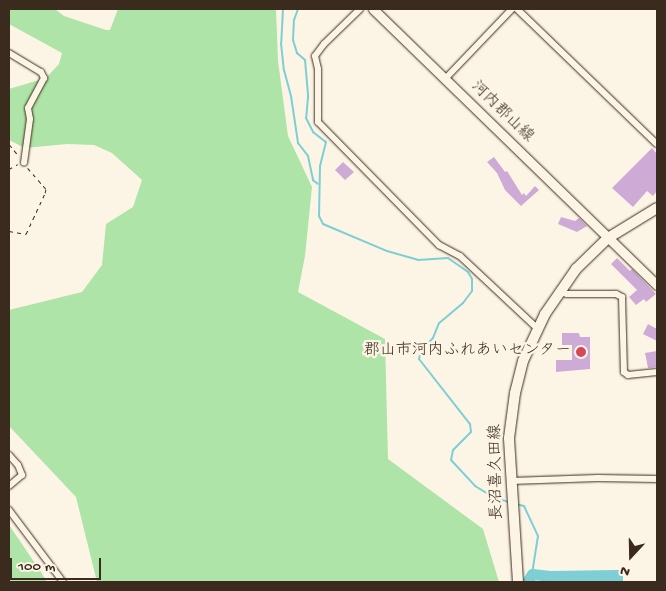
<!DOCTYPE html>
<html>
<head>
<meta charset="utf-8">
<style>
  body { margin:0 }
  #map { position:relative; width:666px; height:591px; overflow:hidden; background:#fcf5e5; font-family:"Gochi Hand","Klee One",sans-serif }
  div>[style] { position:absolute }
  .green>* { inset:0; background:#aee4a7 }
  .stream>* { height:2px; margin:-1px; padding:0 1px; transform-origin:1px; border-radius:1px; background:#7dced5 }
  .river>* { height:11px; margin:-5.5px; padding:0 5.5px; transform-origin:5.5px; border-radius:5.5px; background:#7dced5 }
  .building>* { inset:0; background:#cdabd6 }
  .path>* { height:1px; margin-top:-0.5px; transform-origin:0; background:repeating-linear-gradient(90deg,#3b2a1e 0 4px,transparent 0 8px) }
  .roads { filter:drop-shadow(0 0 1px #3b2a1e) drop-shadow(0 0 1px #3b2a1e) }
  .street>* { height:6px; margin:-3px; padding:0 3px; transform-origin:3px; border-radius:3px; background:#fcf5e5 }
  .secondary>* { height:9px; margin:-4.5px; padding:0 4.5px; transform-origin:4.5px; border-radius:4.5px; background:#fcf5e5 }
  .primary>* { height:10px; margin:-5px; padding:0 5px; transform-origin:5px; border-radius:5px; background:#fcf5e5 }
  .dots>* { width:14px; height:14px; translate:-50% -50%; box-sizing:border-box; border:2px solid #fcf5e5; border-radius:50% }
  span { translate:-50% -50%; white-space:nowrap; text-align:center; line-height:1.15; -webkit-text-stroke:5px #fcf5e5; paint-order:stroke }
  .street-label { font-size:16px; color:#3b2a1e }
  .poi-label { font-size:16px; color:#3b2a1e }
  .right { translate:-100% -50%; text-align:right }
  .frame { position:absolute; inset:0; border:10px solid #3b2a1e; pointer-events:none }
  .north { position:absolute; left:606px; top:531px; width:50px; height:50px; -webkit-text-stroke:4px #fcf5e5; paint-order:stroke; rotate:201deg; font-size:14px; font-weight:700; line-height:20px; text-align:center; color:#3b2a1e }
  .north::after { content:''; display:block; margin:auto; width:18px; height:22px; background:#3b2a1e; clip-path:polygon(50% 0,100% 100%,50% 72%,0 100%) }
  .scale { position:absolute; left:10px; top:558px; width:91px; height:22px; box-sizing:border-box; border:2px solid #3b2a1e; border-top:0; padding-left:6px; font-size:15px; line-height:18px; white-space:nowrap; color:#3b2a1e; -webkit-text-stroke:4px #fcf5e5; paint-order:stroke }
</style>
</head>
<body>
<div id="map">
  <div class="green">
    <i style="clip-path:polygon(9px 9px,55px 9px,64px 16px,106px 30px,110px 30px,118px 9px,276px 9px,278px 61px,288px 136px,312px 187px,305px 256px,298px 292px,385px 339px,388px 459px,483px 529px,499px 582px,97px 582px,76px 497px,9px 426px,9px 310px,82px 292px,102px 265px,106px 224px,133px 207px,142px 180px,112px 153px,94px 145px,67px 144px,25px 148px,9px 140px,9px 89px,46px 78px,59px 64px,62px 53px,9px 24px)"></i>
    <i style="clip-path:polygon(9px 525px,41px 572px,47px 582px,9px 582px)"></i>
  </div>
  <div class="stream">
    <i style="left:283px;top:9px;width:34px;rotate:93deg"></i>
    <i style="left:281px;top:43px;width:27px;rotate:84deg"></i>
    <i style="left:284px;top:70px;width:27px;rotate:75deg"></i>
    <i style="left:291px;top:96px;width:48px;rotate:81.5deg"></i>
    <i style="left:298px;top:143px;width:16px;rotate:52deg"></i>
    <i style="left:308px;top:156px;width:25px;rotate:78deg"></i>
    <i style="left:313px;top:180px;width:6px;rotate:39deg"></i>
    <i style="left:298px;top:9px;width:12px;rotate:110deg"></i>
    <i style="left:294px;top:20px;width:20px;rotate:93deg"></i>
    <i style="left:293px;top:40px;width:14px;rotate:73deg"></i>
    <i style="left:297px;top:53px;width:11px;rotate:41deg"></i>
    <i style="left:305px;top:60px;width:37px;rotate:85deg"></i>
    <i style="left:308px;top:97px;width:21px;rotate:95deg"></i>
    <i style="left:306px;top:118px;width:16px;rotate:63deg"></i>
    <i style="left:313px;top:132px;width:16px;rotate:38deg"></i>
    <i style="left:326px;top:142px;width:25px;rotate:104deg"></i>
    <i style="left:320px;top:166px;width:50px;rotate:91.1deg"></i>
    <i style="left:319px;top:216px;width:9px;rotate:63deg"></i>
    <i style="left:323px;top:224px;width:69px;rotate:22.9deg"></i>
    <i style="left:387px;top:251px;width:32px;rotate:16deg"></i>
    <i style="left:418px;top:260px;width:30px;rotate:-4deg"></i>
    <i style="left:448px;top:258px;width:24px;rotate:35deg"></i>
    <i style="left:468px;top:272px;width:8px;rotate:60deg"></i>
    <i style="left:472px;top:279px;width:12px;rotate:90deg"></i>
    <i style="left:472px;top:291px;width:15px;rotate:127deg"></i>
    <i style="left:463px;top:303px;width:31px;rotate:140deg"></i>
    <i style="left:439px;top:323px;width:16px;rotate:112deg"></i>
    <i style="left:433px;top:338px;width:18px;rotate:133deg"></i>
    <i style="left:421px;top:351px;width:8px;rotate:104deg"></i>
    <i style="left:419px;top:359px;width:83px;rotate:51.9deg"></i>
    <i style="left:470px;top:424px;width:8px;rotate:83deg"></i>
    <i style="left:471px;top:432px;width:25px;rotate:135deg"></i>
    <i style="left:453px;top:450px;width:10px;rotate:101deg"></i>
    <i style="left:451px;top:460px;width:35px;rotate:47deg"></i>
    <i style="left:475px;top:486px;width:23px;rotate:31deg"></i>
    <i style="left:495px;top:498px;width:15px;rotate:16deg"></i>
    <i style="left:516px;top:504px;width:8px;rotate:14deg"></i>
    <i style="left:524px;top:506px;width:33px;rotate:65deg"></i>
    <i style="left:538px;top:536px;width:38px;rotate:99deg"></i>
  </div>
  <div class="river">
    <i style="left:527px;top:582px;width:9px;rotate:-58deg"></i>
    <i style="left:532px;top:574px;width:18px;rotate:6deg"></i>
    <i style="left:550px;top:576px;width:67px;rotate:-0.9deg"></i>
    <i style="left:617px;top:575px;width:7px;rotate:90deg"></i>
  </div>
  <div class="building">
    <i style="clip-path:polygon(652px 148px,657px 154px,657px 191px,653px 196px,647px 191px,633px 207px,612px 188px)"></i>
    <i style="clip-path:polygon(494px 157px,505px 172px,507px 171px,522px 195px,524px 193px,526px 196px,535px 186px,539px 190px,521px 206px,505px 190px,497px 173px,487px 162px)"></i>
    <i style="clip-path:polygon(343px 162px,354px 172px,345px 180px,335px 170px)"></i>
    <i style="clip-path:polygon(561px 217px,575px 221px,579px 218px,587px 226px,577px 232px,558px 224px)"></i>
    <i style="clip-path:polygon(617px 258px,630px 271px,632px 269px,656px 294px,646px 302px,644px 299px,636px 305px,629px 297px,637px 290px,611px 264px)"></i>
    <i style="clip-path:polygon(648px 324px,657px 329px,657px 341px,643px 334px)"></i>
    <i style="clip-path:polygon(562px 333px,579px 333px,580px 337px,590px 337px,590px 369px,556px 372px,556px 360px,572px 360px,572px 345px,562px 345px)"></i>
    <i style="clip-path:polygon(657px 351px,657px 367px,648px 368px,645px 353px)"></i>
  </div>
  <div class="path">
    <i style="left:9px;top:144px;width:14px;rotate:51deg"></i>
    <i style="left:9px;top:169px;width:10px;rotate:-29deg"></i>
    <i style="left:9px;top:231px;width:17px;rotate:10deg"></i>
    <i style="left:26px;top:234px;width:45px;rotate:-65.1deg"></i>
    <i style="left:45px;top:193px;width:4px;rotate:-76deg"></i>
    <i style="left:46px;top:189px;width:28px;rotate:-131deg"></i>
  </div>
  <div class="roads">
    <div class="street">
      <i style="left:360px;top:9px;width:50px;rotate:135.8deg"></i>
      <i style="left:324px;top:44px;width:15px;rotate:127deg"></i>
      <i style="left:315px;top:56px;width:13px;rotate:77deg"></i>
      <i style="left:318px;top:69px;width:53px;rotate:90deg"></i>
      <i style="left:318px;top:122px;width:173px;rotate:45.5deg"></i>
      <i style="left:439px;top:245px;width:24px;rotate:28deg"></i>
      <i style="left:460px;top:256px;width:105px;rotate:43.1deg"></i>
      <i style="left:517px;top:9px;width:194px;rotate:44deg"></i>
      <i style="left:9px;top:53px;width:37px;rotate:31deg"></i>
      <i style="left:41px;top:72px;width:7px;rotate:63deg"></i>
      <i style="left:44px;top:78px;width:34px;rotate:118deg"></i>
      <i style="left:28px;top:108px;width:11px;rotate:80deg"></i>
      <i style="left:30px;top:119px;width:44px;rotate:97.8deg"></i>
      <i style="left:445px;top:79px;width:97px;rotate:-46.3deg"></i>
      <i style="left:559px;top:292px;width:8px;rotate:14deg"></i>
      <i style="left:567px;top:294px;width:49px"></i>
      <i style="left:616px;top:294px;width:7px;rotate:27deg"></i>
      <i style="left:622px;top:297px;width:75px;rotate:88.5deg"></i>
      <i style="left:624px;top:372px;width:5px;rotate:37deg"></i>
      <i style="left:628px;top:375px;width:29px;rotate:-6deg"></i>
      <i style="left:9px;top:455px;width:13px;rotate:48deg"></i>
      <i style="left:18px;top:465px;width:11px;rotate:68deg"></i>
      <i style="left:22px;top:475px;width:17px;rotate:140deg"></i>
      <i style="left:511px;top:481px;width:87px;rotate:-2deg"></i>
      <i style="left:598px;top:478px;width:59px;rotate:1deg"></i>
      <i style="left:9px;top:510px;width:90px;rotate:53.1deg"></i>
    </div>
    <div class="secondary">
      <i style="left:373px;top:9px;width:396px;rotate:44.2deg"></i>
    </div>
    <div class="primary">
      <i style="left:518px;top:582px;width:144px;rotate:-93.6deg"></i>
      <i style="left:509px;top:438px;width:45px;rotate:-82.4deg"></i>
      <i style="left:515px;top:393px;width:33px;rotate:-76deg"></i>
      <i style="left:523px;top:361px;width:52px;rotate:-64.9deg"></i>
      <i style="left:545px;top:314px;width:55px;rotate:-55.4deg"></i>
      <i style="left:576px;top:269px;width:45px;rotate:-44.1deg"></i>
      <i style="left:608px;top:238px;width:57px;rotate:-31.5deg"></i>
    </div>
  </div>
  <div class="dots">
    <i style="left:581px;top:352px;background:#d1495b"></i>
  </div>
  <div class="street-label">
    <span style="left:501px;top:113px;rotate:44deg">河内郡山線</span>
    <span style="left:498px;top:472px;rotate:-91deg">長沼喜久田線</span>
  </div>
  <div class="poi-label">
    <span class="right" style="left:571px;top:352px">郡山市河内ふれあいセンター</span>
  </div>
  <div class="frame"></div>
  <div class="north">N</div>
  <div class="scale">100 m</div>
</div>
</body>
</html>
